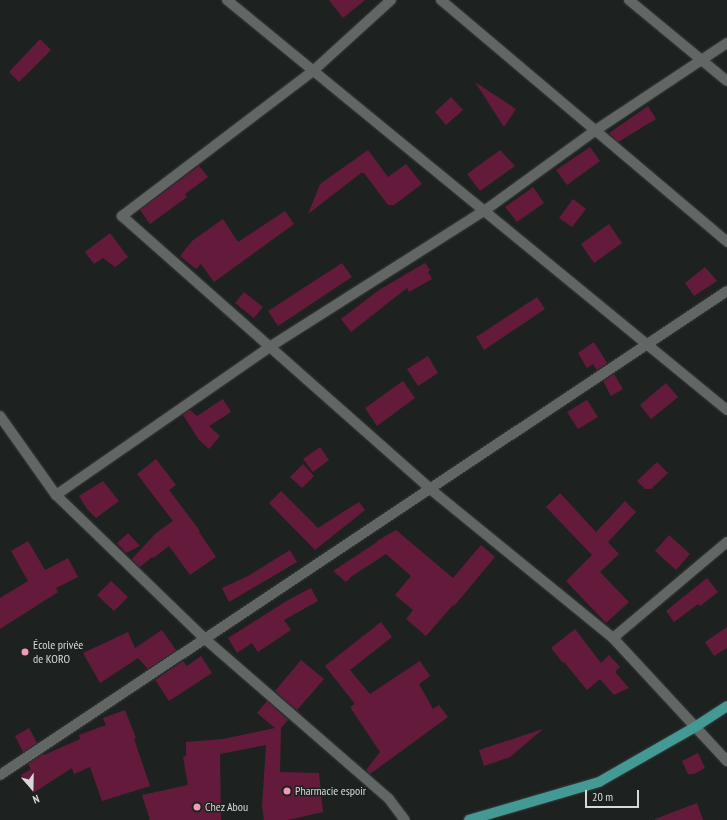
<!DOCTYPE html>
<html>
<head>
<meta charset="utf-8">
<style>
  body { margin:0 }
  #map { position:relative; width:727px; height:820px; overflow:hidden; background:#1d2221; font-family:"PT Sans Narrow",sans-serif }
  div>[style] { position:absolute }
  .building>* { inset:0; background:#641b3b }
  .roads { filter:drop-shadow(0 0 1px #393c3c) drop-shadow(0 0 1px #393c3c) }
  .street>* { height:10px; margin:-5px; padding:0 5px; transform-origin:5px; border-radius:5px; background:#626766 }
  .primary>* { height:10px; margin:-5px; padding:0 5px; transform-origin:5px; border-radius:5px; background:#439a94 }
  .dots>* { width:11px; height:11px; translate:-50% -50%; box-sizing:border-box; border:2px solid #1d2221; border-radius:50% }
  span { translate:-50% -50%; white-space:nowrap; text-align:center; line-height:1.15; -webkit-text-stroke:3px #1d2221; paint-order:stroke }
  .poi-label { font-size:12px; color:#d6d9d9 }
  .left { translate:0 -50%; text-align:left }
  .north { position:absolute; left:12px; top:768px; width:40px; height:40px; -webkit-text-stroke:3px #1d2221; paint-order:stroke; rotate:160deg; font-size:11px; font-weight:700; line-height:16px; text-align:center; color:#d6d9d9 }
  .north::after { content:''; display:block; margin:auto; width:14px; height:18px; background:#d6d9d9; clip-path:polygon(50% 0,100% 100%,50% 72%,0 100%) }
  .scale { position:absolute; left:585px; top:790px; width:54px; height:18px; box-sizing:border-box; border:2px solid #d6d9d9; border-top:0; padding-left:5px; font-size:12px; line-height:14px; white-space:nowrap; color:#d6d9d9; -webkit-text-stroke:3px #1d2221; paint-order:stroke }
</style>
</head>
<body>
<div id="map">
  <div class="building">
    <i style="clip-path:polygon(329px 0,365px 0,343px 18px)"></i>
    <i style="clip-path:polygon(40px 39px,51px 50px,19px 82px,9px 72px)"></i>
    <i style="clip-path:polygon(475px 82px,516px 109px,504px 127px)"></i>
    <i style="clip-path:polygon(451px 97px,463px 110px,446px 125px,435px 112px)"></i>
    <i style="clip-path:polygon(648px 106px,656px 119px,618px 142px,609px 133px)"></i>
    <i style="clip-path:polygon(590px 147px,600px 161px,567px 185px,556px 170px)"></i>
    <i style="clip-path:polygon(368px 150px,388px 177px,406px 164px,422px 184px,394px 205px,388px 205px,364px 173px,361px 173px,308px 214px,320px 184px)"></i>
    <i style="clip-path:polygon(500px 150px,515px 166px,480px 191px,467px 174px)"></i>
    <i style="clip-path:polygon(199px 166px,208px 177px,185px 194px,187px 197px,150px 224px,140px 210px)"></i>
    <i style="clip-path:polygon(533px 187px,544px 203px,517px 222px,505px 207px)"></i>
    <i style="clip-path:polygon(573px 199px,586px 209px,572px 227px,559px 218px)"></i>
    <i style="clip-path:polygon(285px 211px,294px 224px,214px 282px,201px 264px,196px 269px,180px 256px,192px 241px,223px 219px,238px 242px)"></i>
    <i style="clip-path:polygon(609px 224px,622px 243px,594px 263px,581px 244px)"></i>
    <i style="clip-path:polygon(110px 233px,128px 257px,115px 267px,103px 258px,94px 264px,85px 252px)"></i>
    <i style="clip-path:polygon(342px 263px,352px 277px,278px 326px,268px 311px)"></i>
    <i style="clip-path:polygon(425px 263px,430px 270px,428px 272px,432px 279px,409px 292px,407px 288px,351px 332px,341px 319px,379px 290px)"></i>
    <i style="clip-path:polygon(705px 267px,717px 281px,694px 296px,685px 283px)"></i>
    <i style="clip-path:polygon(244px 292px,263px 307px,254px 318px,235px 303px)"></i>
    <i style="clip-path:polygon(537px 297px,545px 309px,484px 350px,476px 337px)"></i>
    <i style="clip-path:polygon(594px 342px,607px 363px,597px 370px,593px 364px,587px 368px,578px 353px)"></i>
    <i style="clip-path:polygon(428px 356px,438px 373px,418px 386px,407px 369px)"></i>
    <i style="clip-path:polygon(614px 374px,623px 389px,611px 396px,603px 381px)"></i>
    <i style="clip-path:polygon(403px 381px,415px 398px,377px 426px,365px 408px)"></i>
    <i style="clip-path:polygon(666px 383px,678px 397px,651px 419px,640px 405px)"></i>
    <i style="clip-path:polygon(223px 399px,231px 412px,209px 426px,220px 436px,209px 449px,199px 440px,183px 415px,190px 410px,197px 416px)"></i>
    <i style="clip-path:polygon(587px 400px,598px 417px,578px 429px,567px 412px)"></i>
    <i style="clip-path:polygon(320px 447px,329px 460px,313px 472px,303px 459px)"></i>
    <i style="clip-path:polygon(156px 459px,176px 485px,169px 490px,200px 531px,199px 532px,216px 557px,190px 575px,169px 546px,153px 558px,152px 557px,140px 567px,132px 559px,156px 533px,173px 521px,137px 474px)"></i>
    <i style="clip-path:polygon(657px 462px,668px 473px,651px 489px,645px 489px,637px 481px)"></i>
    <i style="clip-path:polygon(303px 464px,314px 476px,302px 488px,290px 477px)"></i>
    <i style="clip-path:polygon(103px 481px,119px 501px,96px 518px,87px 509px,79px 496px)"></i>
    <i style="clip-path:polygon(281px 491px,318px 528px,359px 502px,365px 510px,315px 550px,269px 503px)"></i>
    <i style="clip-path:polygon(560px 493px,596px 532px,625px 501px,636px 512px,608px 542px,619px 554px,600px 572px,629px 602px,606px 623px,566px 581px,592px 555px,546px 507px)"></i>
    <i style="clip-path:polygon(396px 530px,453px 578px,481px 545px,495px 557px,454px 606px,453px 605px,426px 636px,406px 619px,413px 610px,395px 595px,411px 576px,386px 554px,352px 576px,346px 582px,333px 571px,377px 542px,377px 541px)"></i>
    <i style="clip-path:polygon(128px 533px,140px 546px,126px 553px,117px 543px)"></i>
    <i style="clip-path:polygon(669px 535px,690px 554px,676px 570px,655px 551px)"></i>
    <i style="clip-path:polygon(28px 541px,45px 570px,68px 558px,78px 577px,56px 588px,58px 592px,0 629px,0 598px,28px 581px,11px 551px)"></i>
    <i style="clip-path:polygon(290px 550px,297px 562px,229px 602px,222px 588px,248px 576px)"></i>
    <i style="clip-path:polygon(707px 578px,718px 592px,700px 606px,698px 604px,674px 622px,666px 611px)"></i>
    <i style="clip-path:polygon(111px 581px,128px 597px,114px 611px,97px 595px)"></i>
    <i style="clip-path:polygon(311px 588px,318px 601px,284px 620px,291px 630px,258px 652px,252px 643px,237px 653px,228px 638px,288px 600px)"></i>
    <i style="clip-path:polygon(381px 622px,392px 637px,350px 670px,370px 694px,420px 661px,430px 676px,419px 684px,433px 709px,439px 705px,448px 717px,370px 774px,366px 770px,380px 752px,350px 707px,355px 704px,325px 666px)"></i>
    <i style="clip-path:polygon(727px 627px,727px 648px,714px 656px,705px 642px)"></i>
    <i style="clip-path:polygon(575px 629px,601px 663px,609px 655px,620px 667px,615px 672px,629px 688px,614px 695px,600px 679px,587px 690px,564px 662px,563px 663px,551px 648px)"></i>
    <i style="clip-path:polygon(162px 630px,176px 650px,148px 669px,138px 658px,100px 683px,83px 653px,128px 632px,135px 648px)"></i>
    <i style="clip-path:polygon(201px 656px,212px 673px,169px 701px,155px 680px,183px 661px,187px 666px)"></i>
    <i style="clip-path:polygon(301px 660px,324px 679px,297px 710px,275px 691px)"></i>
    <i style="clip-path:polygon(267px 701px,288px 720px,281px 728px,280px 772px,319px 773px,323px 812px,288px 820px,264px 820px,262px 807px,266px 745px,220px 754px,221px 820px,150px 820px,142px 795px,188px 785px,183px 757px,186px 756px,186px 742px,223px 739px,275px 728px,257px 713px)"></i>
    <i style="clip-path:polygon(125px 710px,136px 738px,134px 739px,150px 786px,102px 801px,90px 767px,74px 774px,72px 768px,33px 793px,21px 775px,31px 769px,28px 764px,43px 754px,44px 755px,80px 739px,79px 735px,106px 725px,103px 718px)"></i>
    <i style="clip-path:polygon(29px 728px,37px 743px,23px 752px,15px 736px)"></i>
    <i style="clip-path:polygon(543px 729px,510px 757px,484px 766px,479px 750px)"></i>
    <i style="clip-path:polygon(698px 753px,705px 768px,694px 774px,688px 774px,682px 761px)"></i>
    <i style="clip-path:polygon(697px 803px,703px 820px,655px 820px,655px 819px)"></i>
  </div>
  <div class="roads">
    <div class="street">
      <i style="left:227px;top:0;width:647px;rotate:39.35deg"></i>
      <i style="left:391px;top:0;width:105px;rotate:137.7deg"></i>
      <i style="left:313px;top:71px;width:240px;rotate:142.8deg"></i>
      <i style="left:122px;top:216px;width:410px;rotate:41.5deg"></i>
      <i style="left:429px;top:488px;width:237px;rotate:39.2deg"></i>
      <i style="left:613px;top:638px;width:168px;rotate:47.2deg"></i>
      <i style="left:441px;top:0;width:375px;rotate:40.2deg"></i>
      <i style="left:629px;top:0;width:127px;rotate:39.6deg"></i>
      <i style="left:0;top:416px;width:97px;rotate:54.7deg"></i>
      <i style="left:56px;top:495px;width:206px;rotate:44deg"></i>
      <i style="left:204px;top:638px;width:245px;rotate:41deg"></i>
      <i style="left:389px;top:799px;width:26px;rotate:53deg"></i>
      <i style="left:56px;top:495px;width:262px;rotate:-34.7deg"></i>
      <i style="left:271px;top:346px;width:252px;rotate:-32.4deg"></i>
      <i style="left:484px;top:211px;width:138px;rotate:-35.9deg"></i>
      <i style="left:596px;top:130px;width:157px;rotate:-33.6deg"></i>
      <i style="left:613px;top:638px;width:149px;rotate:-40.1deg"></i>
      <i style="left:0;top:775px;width:873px;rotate:-33.65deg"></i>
    </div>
    <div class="primary">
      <i style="left:469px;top:820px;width:135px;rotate:-16.3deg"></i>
      <i style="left:599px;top:782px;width:111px;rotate:-29.8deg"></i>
      <i style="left:695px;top:727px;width:38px;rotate:-33deg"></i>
    </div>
  </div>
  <div class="dots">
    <i style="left:25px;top:652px;background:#ef9ab8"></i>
    <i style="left:287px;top:791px;background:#ef9ab8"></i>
    <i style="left:197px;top:807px;background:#ef9ab8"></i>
  </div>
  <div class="poi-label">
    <span class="left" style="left:33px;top:652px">École privée<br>de KORO</span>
    <span class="left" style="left:295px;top:791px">Pharmacie espoir</span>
    <span class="left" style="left:205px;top:807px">Chez Abou</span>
  </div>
  <div class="north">N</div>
  <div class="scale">20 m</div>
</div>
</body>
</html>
